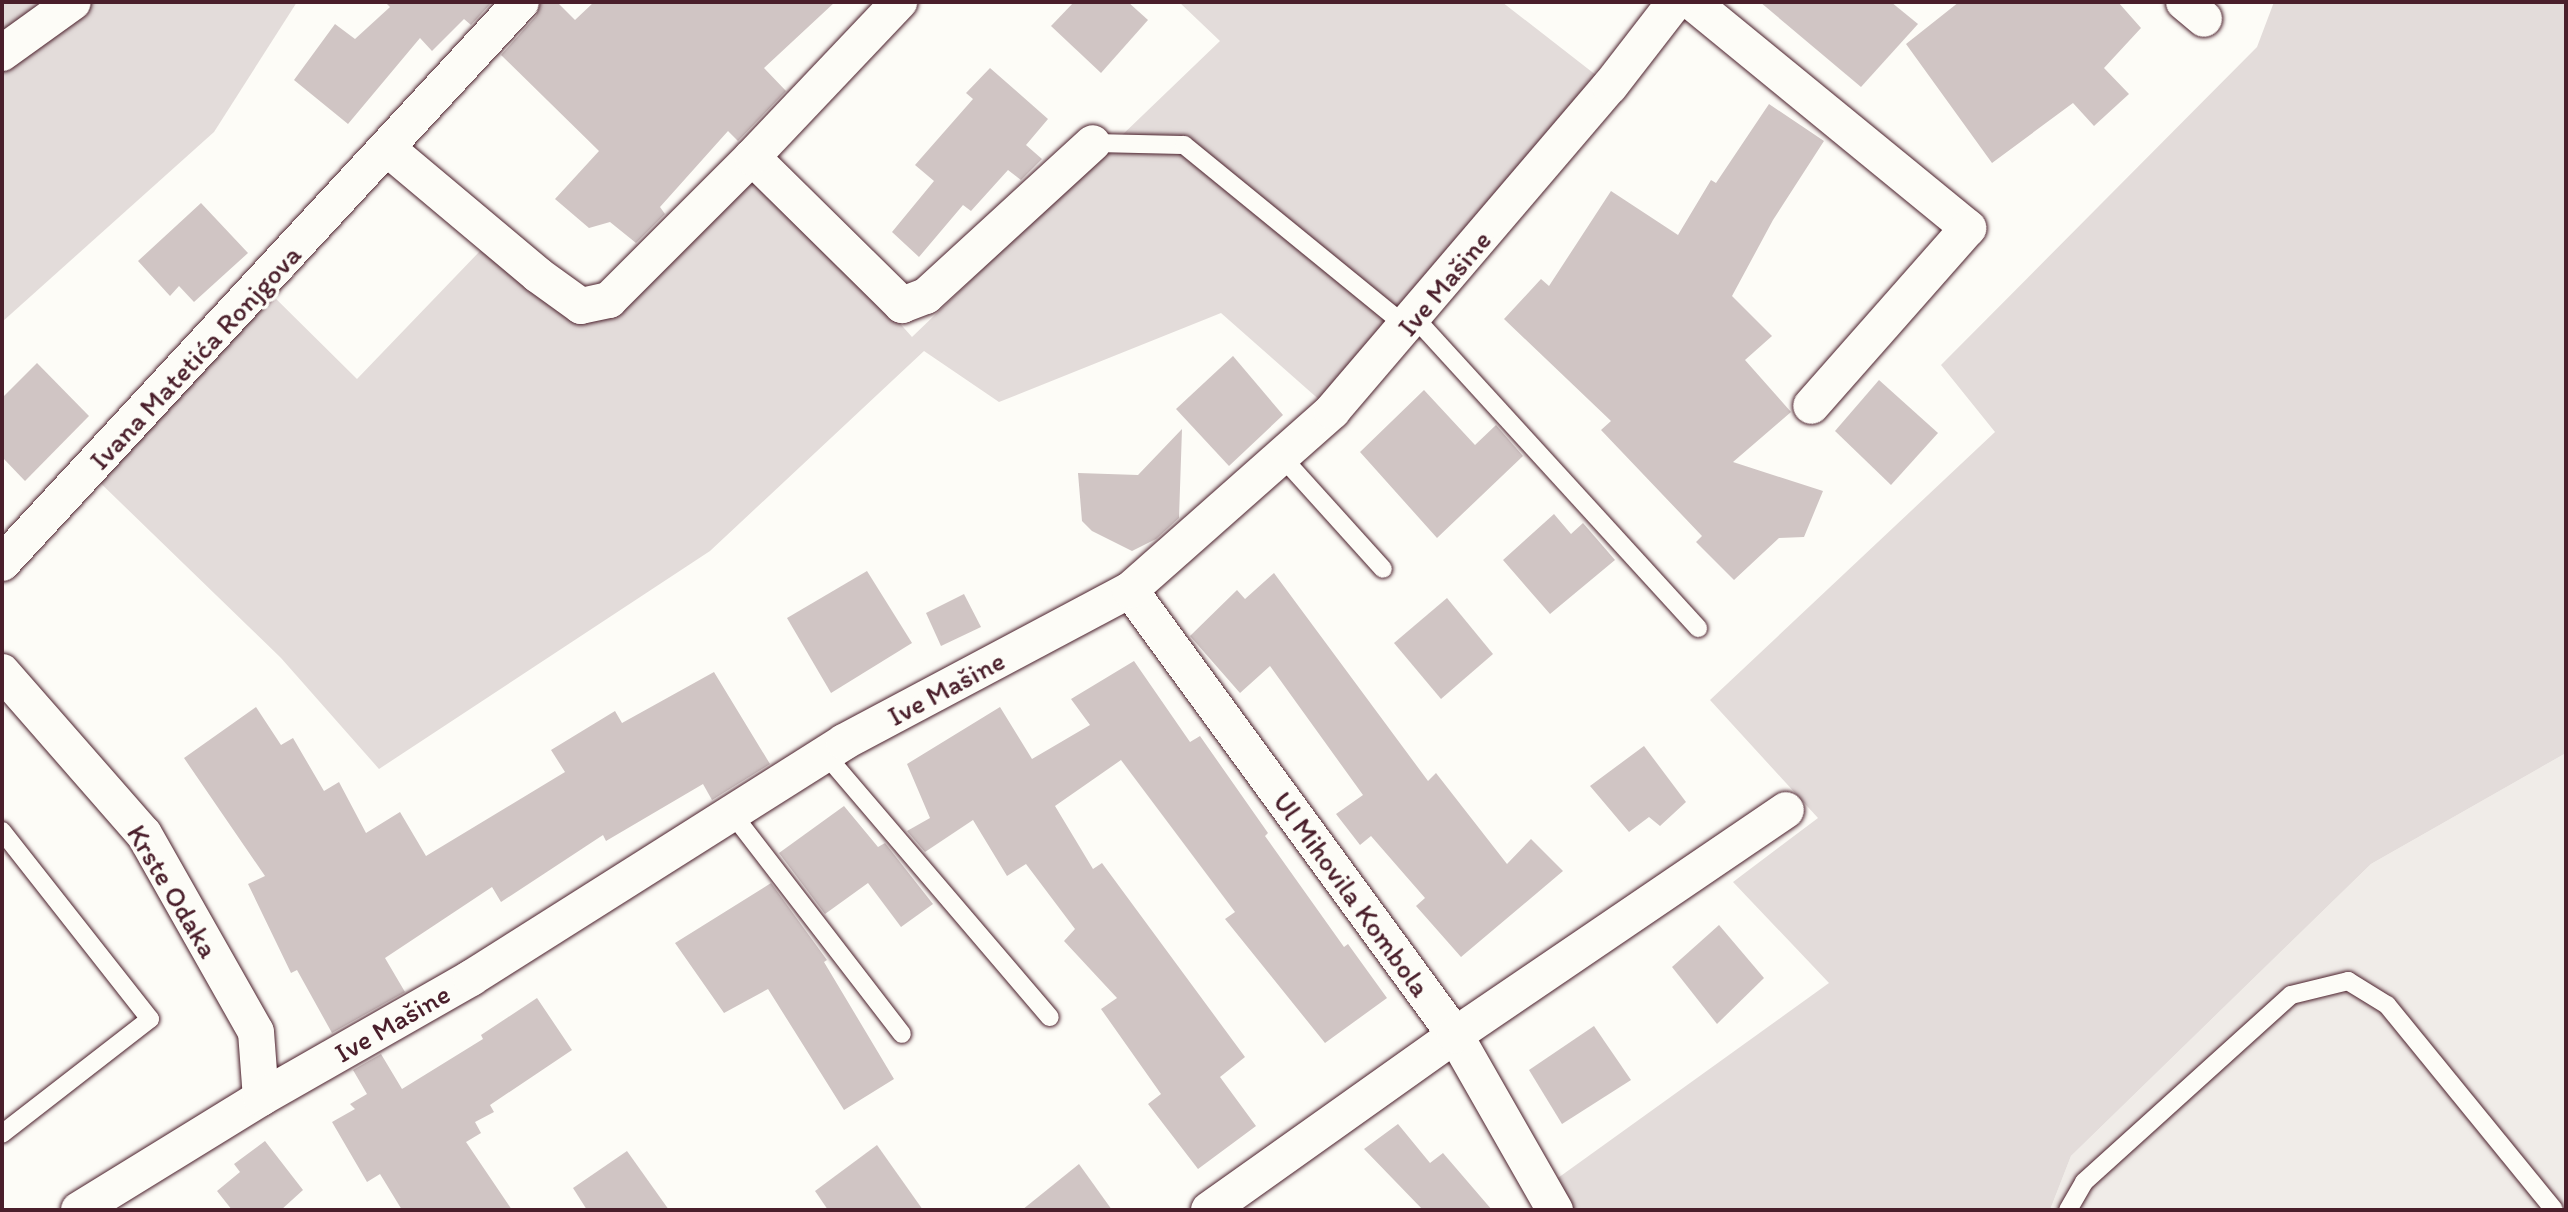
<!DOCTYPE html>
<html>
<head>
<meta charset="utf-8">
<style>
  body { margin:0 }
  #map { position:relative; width:2568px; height:1212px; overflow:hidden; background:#fdfcf7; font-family:Itim,sans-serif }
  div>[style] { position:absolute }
  .built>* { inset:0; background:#f0ece8 }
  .green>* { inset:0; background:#e3dcda }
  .building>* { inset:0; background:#d0c5c4 }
  .roads { filter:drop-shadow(0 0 2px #4a1f2b) drop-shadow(0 0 2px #4a1f2b) }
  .service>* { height:18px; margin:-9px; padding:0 9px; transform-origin:9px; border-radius:9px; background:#fdfcf7 }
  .minor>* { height:36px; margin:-18px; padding:0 18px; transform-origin:18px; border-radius:18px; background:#fdfcf7 }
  span { translate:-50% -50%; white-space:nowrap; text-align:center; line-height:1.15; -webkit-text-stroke:7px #fdfcf7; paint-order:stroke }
  .street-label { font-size:28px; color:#4a1f2b }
  .frame { position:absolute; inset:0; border:4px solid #4a1f2b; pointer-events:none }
</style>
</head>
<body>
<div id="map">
  <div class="built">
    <i style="clip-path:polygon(2566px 753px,2566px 1210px,2050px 1210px,2071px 1156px,2371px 864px)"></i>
  </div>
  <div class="green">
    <i style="clip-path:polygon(2px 2px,297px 2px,214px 132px,2px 322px)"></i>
    <i style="clip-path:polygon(1179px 2px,1502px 2px,1610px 86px,1332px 411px,1221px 313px,999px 402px,924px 351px,710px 551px,379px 769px,281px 658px,88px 471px,262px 285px,357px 379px,480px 251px,538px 275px,581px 306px,752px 157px,912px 337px,1220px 41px)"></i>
    <i style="clip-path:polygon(2274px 2px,2566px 2px,2566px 753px,2371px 864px,2071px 1156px,2050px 1210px,1555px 1210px,1544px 1188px,1829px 983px,1733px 882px,1818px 818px,1710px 700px,1995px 432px,1941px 365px,2257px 47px)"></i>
  </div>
  <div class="building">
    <i style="clip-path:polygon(385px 2px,492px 2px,471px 25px,464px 19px,432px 51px,420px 38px,348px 124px,294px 80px,335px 24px,355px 39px,390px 7px)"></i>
    <i style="clip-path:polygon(541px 2px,557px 2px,575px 20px,594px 2px,835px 2px,764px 68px,786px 91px,738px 141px,728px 131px,660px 207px,665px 214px,636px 243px,610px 222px,589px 228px,555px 199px,599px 151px,501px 55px,536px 16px)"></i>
    <i style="clip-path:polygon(1074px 2px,1128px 2px,1148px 20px,1101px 73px,1051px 26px)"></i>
    <i style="clip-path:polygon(1760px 2px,1891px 2px,1918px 24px,1861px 87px)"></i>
    <i style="clip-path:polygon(1959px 2px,2118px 2px,2141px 28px,2104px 68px,2129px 94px,2094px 126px,2073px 103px,1992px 163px,1906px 44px)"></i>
    <i style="clip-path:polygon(990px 68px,1048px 119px,1026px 145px,1042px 159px,1021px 180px,1008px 170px,971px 211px,963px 205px,919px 257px,892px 232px,934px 181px,915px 165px,973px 99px,966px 93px)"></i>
    <i style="clip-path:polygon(1769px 104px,1824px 141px,1773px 220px,1732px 296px,1772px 336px,1745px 360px,1791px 412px,1733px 462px,1823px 491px,1804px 537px,1779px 538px,1734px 580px,1696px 542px,1702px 536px,1601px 430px,1611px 421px,1504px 319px,1541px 279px,1549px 286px,1611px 191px,1678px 235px,1711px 180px,1716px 183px)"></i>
    <i style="clip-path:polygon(201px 203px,248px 253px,194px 302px,179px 286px,170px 296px,138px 261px)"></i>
    <i style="clip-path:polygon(1233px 356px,1283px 415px,1229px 466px,1176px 409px)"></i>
    <i style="clip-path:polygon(37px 363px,89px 416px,25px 481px,2px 457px,2px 398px)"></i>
    <i style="clip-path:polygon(1879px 380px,1938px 433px,1891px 485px,1835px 431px)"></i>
    <i style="clip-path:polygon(1424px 390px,1475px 445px,1496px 425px,1523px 456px,1437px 538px,1360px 452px)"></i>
    <i style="clip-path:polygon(1182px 429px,1179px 518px,1156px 539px,1132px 551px,1092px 531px,1082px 521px,1078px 473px,1138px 475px)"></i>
    <i style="clip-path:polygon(1554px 514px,1571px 534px,1583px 523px,1615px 560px,1550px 614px,1503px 560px)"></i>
    <i style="clip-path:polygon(867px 571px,912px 643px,831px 693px,787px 618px)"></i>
    <i style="clip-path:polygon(1274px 573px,1428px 781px,1436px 773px,1507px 864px,1531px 839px,1563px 871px,1461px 957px,1416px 906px,1425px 898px,1371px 836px,1360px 845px,1336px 814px,1363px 795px,1270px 666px,1240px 693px,1190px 636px,1237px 590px,1245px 599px)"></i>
    <i style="clip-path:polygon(964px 594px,981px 627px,941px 646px,926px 613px)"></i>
    <i style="clip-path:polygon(1447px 598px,1493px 654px,1441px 699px,1394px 643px)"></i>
    <i style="clip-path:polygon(1134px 661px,1190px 742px,1200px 736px,1268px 833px,1265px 836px,1344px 947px,1348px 944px,1387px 998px,1325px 1043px,1225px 919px,1235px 912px,1121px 760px,1055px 806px,1093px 869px,1102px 863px,1245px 1057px,1220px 1077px,1256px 1126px,1198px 1169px,1148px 1104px,1161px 1094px,1101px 1009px,1117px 998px,1064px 941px,1075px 929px,1026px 864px,1007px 876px,973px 820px,925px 852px,907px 831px,930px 818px,907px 764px,1000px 707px,1032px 759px,1090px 725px,1071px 699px)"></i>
    <i style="clip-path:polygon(714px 672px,770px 764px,712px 800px,703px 784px,606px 841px,603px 835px,501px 902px,492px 887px,385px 958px,405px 992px,332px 1033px,297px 970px,291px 973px,248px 884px,265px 876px,184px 758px,256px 707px,281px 745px,293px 738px,324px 791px,339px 782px,366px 833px,400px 812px,426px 856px,565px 772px,551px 750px,615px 711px,622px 723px)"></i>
    <i style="clip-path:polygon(1644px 746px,1686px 802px,1660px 826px,1649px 817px,1629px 832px,1590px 786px)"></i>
    <i style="clip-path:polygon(844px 806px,878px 847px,885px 843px,933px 904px,901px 927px,868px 883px,825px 914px,779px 853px)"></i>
    <i style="clip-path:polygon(771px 883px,827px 960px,824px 962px,894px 1079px,844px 1110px,768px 989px,724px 1013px,675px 943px)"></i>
    <i style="clip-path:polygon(1719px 925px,1764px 978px,1717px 1024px,1672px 967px)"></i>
    <i style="clip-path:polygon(537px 998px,572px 1050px,490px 1105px,494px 1112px,475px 1122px,481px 1133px,466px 1142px,512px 1210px,402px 1210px,380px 1174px,367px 1182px,332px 1122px,355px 1109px,350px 1104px,367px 1094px,353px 1070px,381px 1054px,402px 1089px,483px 1039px,481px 1035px)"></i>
    <i style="clip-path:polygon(1594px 1026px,1631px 1080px,1562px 1124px,1529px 1070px)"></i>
    <i style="clip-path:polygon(1398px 1124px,1430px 1163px,1443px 1153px,1492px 1210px,1423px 1210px,1364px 1149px)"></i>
    <i style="clip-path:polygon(265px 1141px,303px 1190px,281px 1210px,232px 1210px,217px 1191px,240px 1172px,234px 1164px)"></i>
    <i style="clip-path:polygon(877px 1145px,923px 1210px,828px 1210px,815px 1191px)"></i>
    <i style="clip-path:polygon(627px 1151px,669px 1210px,587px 1210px,573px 1188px)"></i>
    <i style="clip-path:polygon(1079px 1164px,1112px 1210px,1022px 1210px)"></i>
  </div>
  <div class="roads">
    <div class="service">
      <i style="left:1093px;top:143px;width:91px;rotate:1.3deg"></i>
      <i style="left:1184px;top:145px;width:288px;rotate:39.2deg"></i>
      <i style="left:1415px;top:318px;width:420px;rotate:47.6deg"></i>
      <i style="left:1281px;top:456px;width:152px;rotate:47.9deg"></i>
      <i style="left:825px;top:754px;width:346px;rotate:49.5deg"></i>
      <i style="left:731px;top:812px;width:280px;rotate:52.4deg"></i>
      <i style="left:2px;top:831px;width:239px;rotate:51.8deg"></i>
      <i style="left:150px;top:1019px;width:187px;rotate:142.2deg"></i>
      <i style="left:2068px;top:1210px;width:32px;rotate:-60deg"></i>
      <i style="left:2084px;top:1182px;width:279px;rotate:-42.1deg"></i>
      <i style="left:2291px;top:995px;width:59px;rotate:-13.8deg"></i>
      <i style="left:2348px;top:981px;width:46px;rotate:31.6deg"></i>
      <i style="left:2387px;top:1005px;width:264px;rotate:50.8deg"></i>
    </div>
    <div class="minor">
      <i style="left:1692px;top:2px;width:357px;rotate:39.3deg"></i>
      <i style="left:1968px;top:228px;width:237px;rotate:131.4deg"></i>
      <i style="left:2184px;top:2px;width:26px;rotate:40deg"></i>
      <i style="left:2px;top:53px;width:87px;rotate:-35.7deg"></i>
      <i style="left:388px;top:149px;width:196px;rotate:40deg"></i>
      <i style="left:538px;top:275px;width:53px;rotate:35.8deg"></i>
      <i style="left:581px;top:306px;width:29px;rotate:-12deg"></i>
      <i style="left:609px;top:300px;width:202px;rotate:-45deg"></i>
      <i style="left:752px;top:157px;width:211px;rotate:44.6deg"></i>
      <i style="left:902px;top:305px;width:26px;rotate:-21deg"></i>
      <i style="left:926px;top:296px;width:226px;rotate:-42.5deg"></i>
      <i style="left:752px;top:157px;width:214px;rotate:-46.5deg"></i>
      <i style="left:2px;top:563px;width:764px;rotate:-47.23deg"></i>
      <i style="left:1130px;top:590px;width:551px;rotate:53.86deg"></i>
      <i style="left:1455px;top:1035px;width:202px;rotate:60.3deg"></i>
      <i style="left:2px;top:672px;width:215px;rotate:48.8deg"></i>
      <i style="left:144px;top:834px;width:227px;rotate:60.5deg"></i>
      <i style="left:256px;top:1032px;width:66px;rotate:85.7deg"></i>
      <i style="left:79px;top:1210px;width:214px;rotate:-31.6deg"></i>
      <i style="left:261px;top:1098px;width:242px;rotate:-29.7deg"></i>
      <i style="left:471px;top:978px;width:441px;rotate:-32.3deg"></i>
      <i style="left:844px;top:742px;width:324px;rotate:-28deg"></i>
      <i style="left:1130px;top:590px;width:270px;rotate:-41.5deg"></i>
      <i style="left:1332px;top:411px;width:428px;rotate:-49.5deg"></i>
      <i style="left:1610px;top:86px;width:106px;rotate:-52.3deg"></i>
      <i style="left:1209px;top:1210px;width:302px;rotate:-35.4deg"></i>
      <i style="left:1455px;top:1035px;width:400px;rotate:-34.2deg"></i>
    </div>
  </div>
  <div class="street-label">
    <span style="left:1444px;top:283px;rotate:-50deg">Ive Mašine</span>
    <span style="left:195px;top:357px;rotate:-47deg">Ivana Matetića Ronjgova</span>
    <span style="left:946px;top:688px;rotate:-28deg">Ive Mašine</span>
    <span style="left:173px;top:891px;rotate:59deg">Krste Odaka</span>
    <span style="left:1352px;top:894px;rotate:54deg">Ul Mihovila Kombola</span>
    <span style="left:392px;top:1023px;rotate:-30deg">Ive Mašine</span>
  </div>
  <div class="frame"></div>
</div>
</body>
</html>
